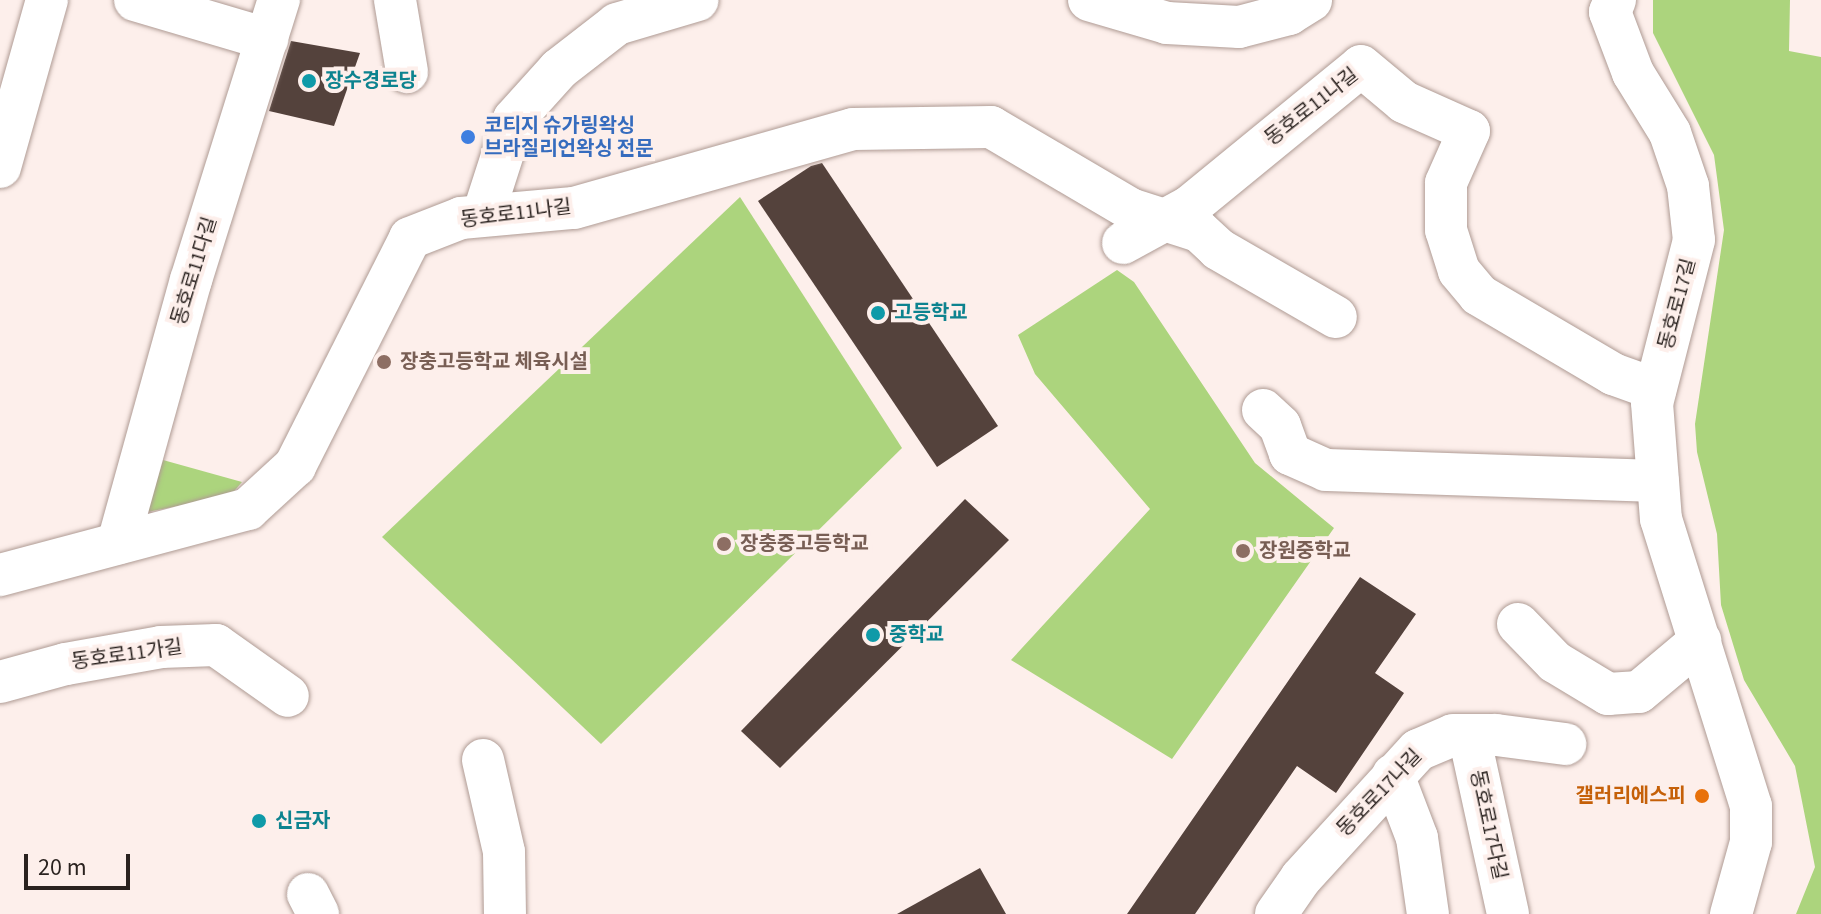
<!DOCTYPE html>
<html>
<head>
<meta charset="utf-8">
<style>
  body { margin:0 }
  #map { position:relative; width:1821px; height:914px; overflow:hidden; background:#fdefeb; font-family:"Source Sans 3","Noto Sans KR",sans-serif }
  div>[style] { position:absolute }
  .green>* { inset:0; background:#acd47d }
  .building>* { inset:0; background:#54423c }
  .roads { filter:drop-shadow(0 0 2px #af9b94) drop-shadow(0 0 2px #af9b94) }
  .minor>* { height:42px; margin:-21px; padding:0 21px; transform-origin:21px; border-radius:21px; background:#fff }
  .dots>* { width:22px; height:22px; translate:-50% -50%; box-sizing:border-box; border:4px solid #fdefeb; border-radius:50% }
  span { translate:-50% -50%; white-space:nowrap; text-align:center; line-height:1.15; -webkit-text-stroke:8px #fdefeb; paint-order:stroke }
  .culture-label { font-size:20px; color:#0d838f; font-weight:700 }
  .left { translate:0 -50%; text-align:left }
  .street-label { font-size:20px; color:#2a221f }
  .shop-label { font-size:20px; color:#366cbe; font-weight:700 }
  .education-label { font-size:20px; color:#785e54; font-weight:700 }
  .food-label { font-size:20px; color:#c56008; font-weight:700 }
  .right { translate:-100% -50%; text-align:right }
  .scale { position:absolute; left:24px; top:854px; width:106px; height:36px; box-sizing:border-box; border:4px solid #2a221f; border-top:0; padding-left:10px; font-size:24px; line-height:28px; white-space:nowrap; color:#2a221f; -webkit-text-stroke:6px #fdefeb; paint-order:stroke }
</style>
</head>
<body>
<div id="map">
  <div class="green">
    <i style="clip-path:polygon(1653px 0,1790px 0,1789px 51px,1821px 57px,1821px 914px,1796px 914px,1815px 867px,1795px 766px,1744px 680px,1721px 605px,1717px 534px,1697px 452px,1695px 424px,1724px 230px,1714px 155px,1653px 33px)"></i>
    <i style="clip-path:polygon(740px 197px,902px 448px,601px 744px,382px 537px)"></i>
    <i style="clip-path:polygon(1117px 270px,1134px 282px,1255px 463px,1334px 528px,1172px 759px,1011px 660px,1150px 509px,1035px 374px,1018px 335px)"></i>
    <i style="clip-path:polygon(163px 460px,242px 482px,230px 496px,147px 512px)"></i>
  </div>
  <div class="building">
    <i style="clip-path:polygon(291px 41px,360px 53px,334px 126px,269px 111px)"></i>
    <i style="clip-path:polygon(822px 163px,998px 426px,937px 467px,758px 201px,811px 166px)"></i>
    <i style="clip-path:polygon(965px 499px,1009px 540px,780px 768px,741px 731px)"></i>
    <i style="clip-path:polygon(1360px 577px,1416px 614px,1375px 673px,1404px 693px,1336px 793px,1297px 766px,1195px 914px,1127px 914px)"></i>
    <i style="clip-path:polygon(980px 868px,1006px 914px,897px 914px)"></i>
  </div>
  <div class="roads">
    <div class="minor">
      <i style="left:135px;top:0;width:138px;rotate:16.5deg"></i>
      <i style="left:395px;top:0;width:73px;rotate:80.5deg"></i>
      <i style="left:1089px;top:0;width:81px;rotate:16.4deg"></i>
      <i style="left:1167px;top:23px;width:72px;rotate:3.2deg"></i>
      <i style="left:1239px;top:27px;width:52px;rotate:-14.6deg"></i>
      <i style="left:1289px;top:14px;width:26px;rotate:-32deg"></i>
      <i style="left:1615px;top:0;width:13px;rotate:113deg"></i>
      <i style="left:1610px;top:12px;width:65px;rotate:69.3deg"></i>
      <i style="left:1633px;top:73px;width:70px;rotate:58.3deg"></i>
      <i style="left:1670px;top:133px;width:56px;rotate:71.2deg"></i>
      <i style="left:1688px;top:186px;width:54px;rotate:83.7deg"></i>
      <i style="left:1694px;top:240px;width:168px;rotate:104.4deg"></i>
      <i style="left:1652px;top:403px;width:116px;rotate:85.6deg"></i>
      <i style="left:1661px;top:519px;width:301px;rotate:72.6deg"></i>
      <i style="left:1751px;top:806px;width:36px;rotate:90deg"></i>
      <i style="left:1751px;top:842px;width:75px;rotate:105.5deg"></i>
      <i style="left:0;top:167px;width:173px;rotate:-74.3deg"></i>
      <i style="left:483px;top:215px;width:101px;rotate:-72.1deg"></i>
      <i style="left:514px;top:119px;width:67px;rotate:-48deg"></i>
      <i style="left:559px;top:69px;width:73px;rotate:-37.8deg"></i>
      <i style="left:617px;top:24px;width:84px;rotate:-16.5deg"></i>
      <i style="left:1123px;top:243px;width:75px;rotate:-28.6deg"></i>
      <i style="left:1189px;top:207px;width:222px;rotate:-39.3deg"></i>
      <i style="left:1361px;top:66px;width:56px;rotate:39.9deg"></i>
      <i style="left:1404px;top:102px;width:71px;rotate:24deg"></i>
      <i style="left:1469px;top:131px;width:57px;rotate:113.9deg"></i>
      <i style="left:1446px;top:183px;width:47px;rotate:90deg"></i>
      <i style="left:1446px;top:230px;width:43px;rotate:72.4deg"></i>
      <i style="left:1459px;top:271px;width:31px;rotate:50deg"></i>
      <i style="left:1479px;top:295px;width:156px;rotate:30.5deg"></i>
      <i style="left:1613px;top:374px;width:45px;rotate:19.7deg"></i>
      <i style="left:1263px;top:410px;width:23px;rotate:43deg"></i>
      <i style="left:1280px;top:426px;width:30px;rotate:70deg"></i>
      <i style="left:1290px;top:454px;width:39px;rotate:24deg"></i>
      <i style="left:1326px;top:470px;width:332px;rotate:1.9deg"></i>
      <i style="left:118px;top:543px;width:273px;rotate:-74.5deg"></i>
      <i style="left:191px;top:280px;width:294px;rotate:-72.6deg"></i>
      <i style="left:0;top:575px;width:257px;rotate:-14.9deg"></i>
      <i style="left:248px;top:509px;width:64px;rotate:-42.5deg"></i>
      <i style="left:295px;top:466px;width:255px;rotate:-63.2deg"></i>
      <i style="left:410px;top:238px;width:55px;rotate:-21.4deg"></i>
      <i style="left:461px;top:218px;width:113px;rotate:-5.1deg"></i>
      <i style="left:574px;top:208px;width:290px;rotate:-15.8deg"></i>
      <i style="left:853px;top:129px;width:138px;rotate:-0.8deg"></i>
      <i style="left:991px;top:127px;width:161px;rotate:30.5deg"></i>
      <i style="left:1130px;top:209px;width:72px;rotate:17.7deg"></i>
      <i style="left:1199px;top:231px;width:26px;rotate:43deg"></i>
      <i style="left:1218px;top:249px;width:136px;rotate:30deg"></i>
      <i style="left:1518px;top:624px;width:53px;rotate:45.8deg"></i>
      <i style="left:1555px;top:662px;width:62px;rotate:31.1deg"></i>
      <i style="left:1608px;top:694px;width:31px;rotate:-4deg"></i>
      <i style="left:1639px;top:692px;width:80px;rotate:-39.9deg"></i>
      <i style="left:0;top:682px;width:68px;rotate:-15.3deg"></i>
      <i style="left:66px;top:664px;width:97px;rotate:-10.1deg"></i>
      <i style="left:161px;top:647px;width:55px;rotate:-2.1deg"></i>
      <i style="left:216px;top:645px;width:88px;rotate:35.3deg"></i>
      <i style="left:1469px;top:735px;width:183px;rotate:77.7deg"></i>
      <i style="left:483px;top:760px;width:94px;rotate:77.1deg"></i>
      <i style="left:504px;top:852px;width:62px;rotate:89.1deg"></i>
      <i style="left:1393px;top:775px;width:67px;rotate:69.1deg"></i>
      <i style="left:1417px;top:838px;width:77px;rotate:81.8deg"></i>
      <i style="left:308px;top:894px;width:22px;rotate:63deg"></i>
      <i style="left:1276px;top:914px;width:44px;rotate:-55.2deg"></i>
      <i style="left:1301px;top:878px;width:173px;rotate:-47.6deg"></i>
      <i style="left:1418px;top:750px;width:38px;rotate:-23deg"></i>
      <i style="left:1453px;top:735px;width:43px"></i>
      <i style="left:1496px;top:735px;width:70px;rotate:7.4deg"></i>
    </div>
  </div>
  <div class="dots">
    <i style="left:309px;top:81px;background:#0f9aa8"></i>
    <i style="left:468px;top:137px;background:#3f7fe0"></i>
    <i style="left:878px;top:313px;background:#0f9aa8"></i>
    <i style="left:384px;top:362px;background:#8d6e63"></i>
    <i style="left:724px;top:544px;background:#8d6e63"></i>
    <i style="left:1243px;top:551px;background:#8d6e63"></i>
    <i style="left:873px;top:635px;background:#0f9aa8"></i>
    <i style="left:1702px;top:796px;background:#e8710a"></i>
    <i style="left:259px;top:821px;background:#0f9aa8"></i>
  </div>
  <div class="culture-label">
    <span class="left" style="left:325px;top:81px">장수경로당</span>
    <span class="left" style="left:894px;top:313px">고등학교</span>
    <span class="left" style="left:889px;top:635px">중학교</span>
    <span class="left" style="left:275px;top:821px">신금자</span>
  </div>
  <div class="street-label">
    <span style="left:1312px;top:107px;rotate:-38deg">동호로11나길</span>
    <span style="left:516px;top:214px;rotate:-7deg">동호로11나길</span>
    <span style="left:195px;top:271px;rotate:-73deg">동호로11다길</span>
    <span style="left:1678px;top:304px;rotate:-75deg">동호로17길</span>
    <span style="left:127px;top:655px;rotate:-8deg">동호로11가길</span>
    <span style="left:1380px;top:793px;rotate:-46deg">동호로17나길</span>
    <span style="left:1488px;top:825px;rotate:78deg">동호로17다길</span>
  </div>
  <div class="shop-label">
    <span class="left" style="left:484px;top:138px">코티지 슈가링왁싱<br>브라질리언왁싱 전문</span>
  </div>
  <div class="education-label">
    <span class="left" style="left:400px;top:362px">장충고등학교 체육시설</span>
    <span class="left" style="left:740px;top:544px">장충중고등학교</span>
    <span class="left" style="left:1259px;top:551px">장원중학교</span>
  </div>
  <div class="food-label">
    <span class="right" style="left:1686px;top:796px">갤러리에스피</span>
  </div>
  <div class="scale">20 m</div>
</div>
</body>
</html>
